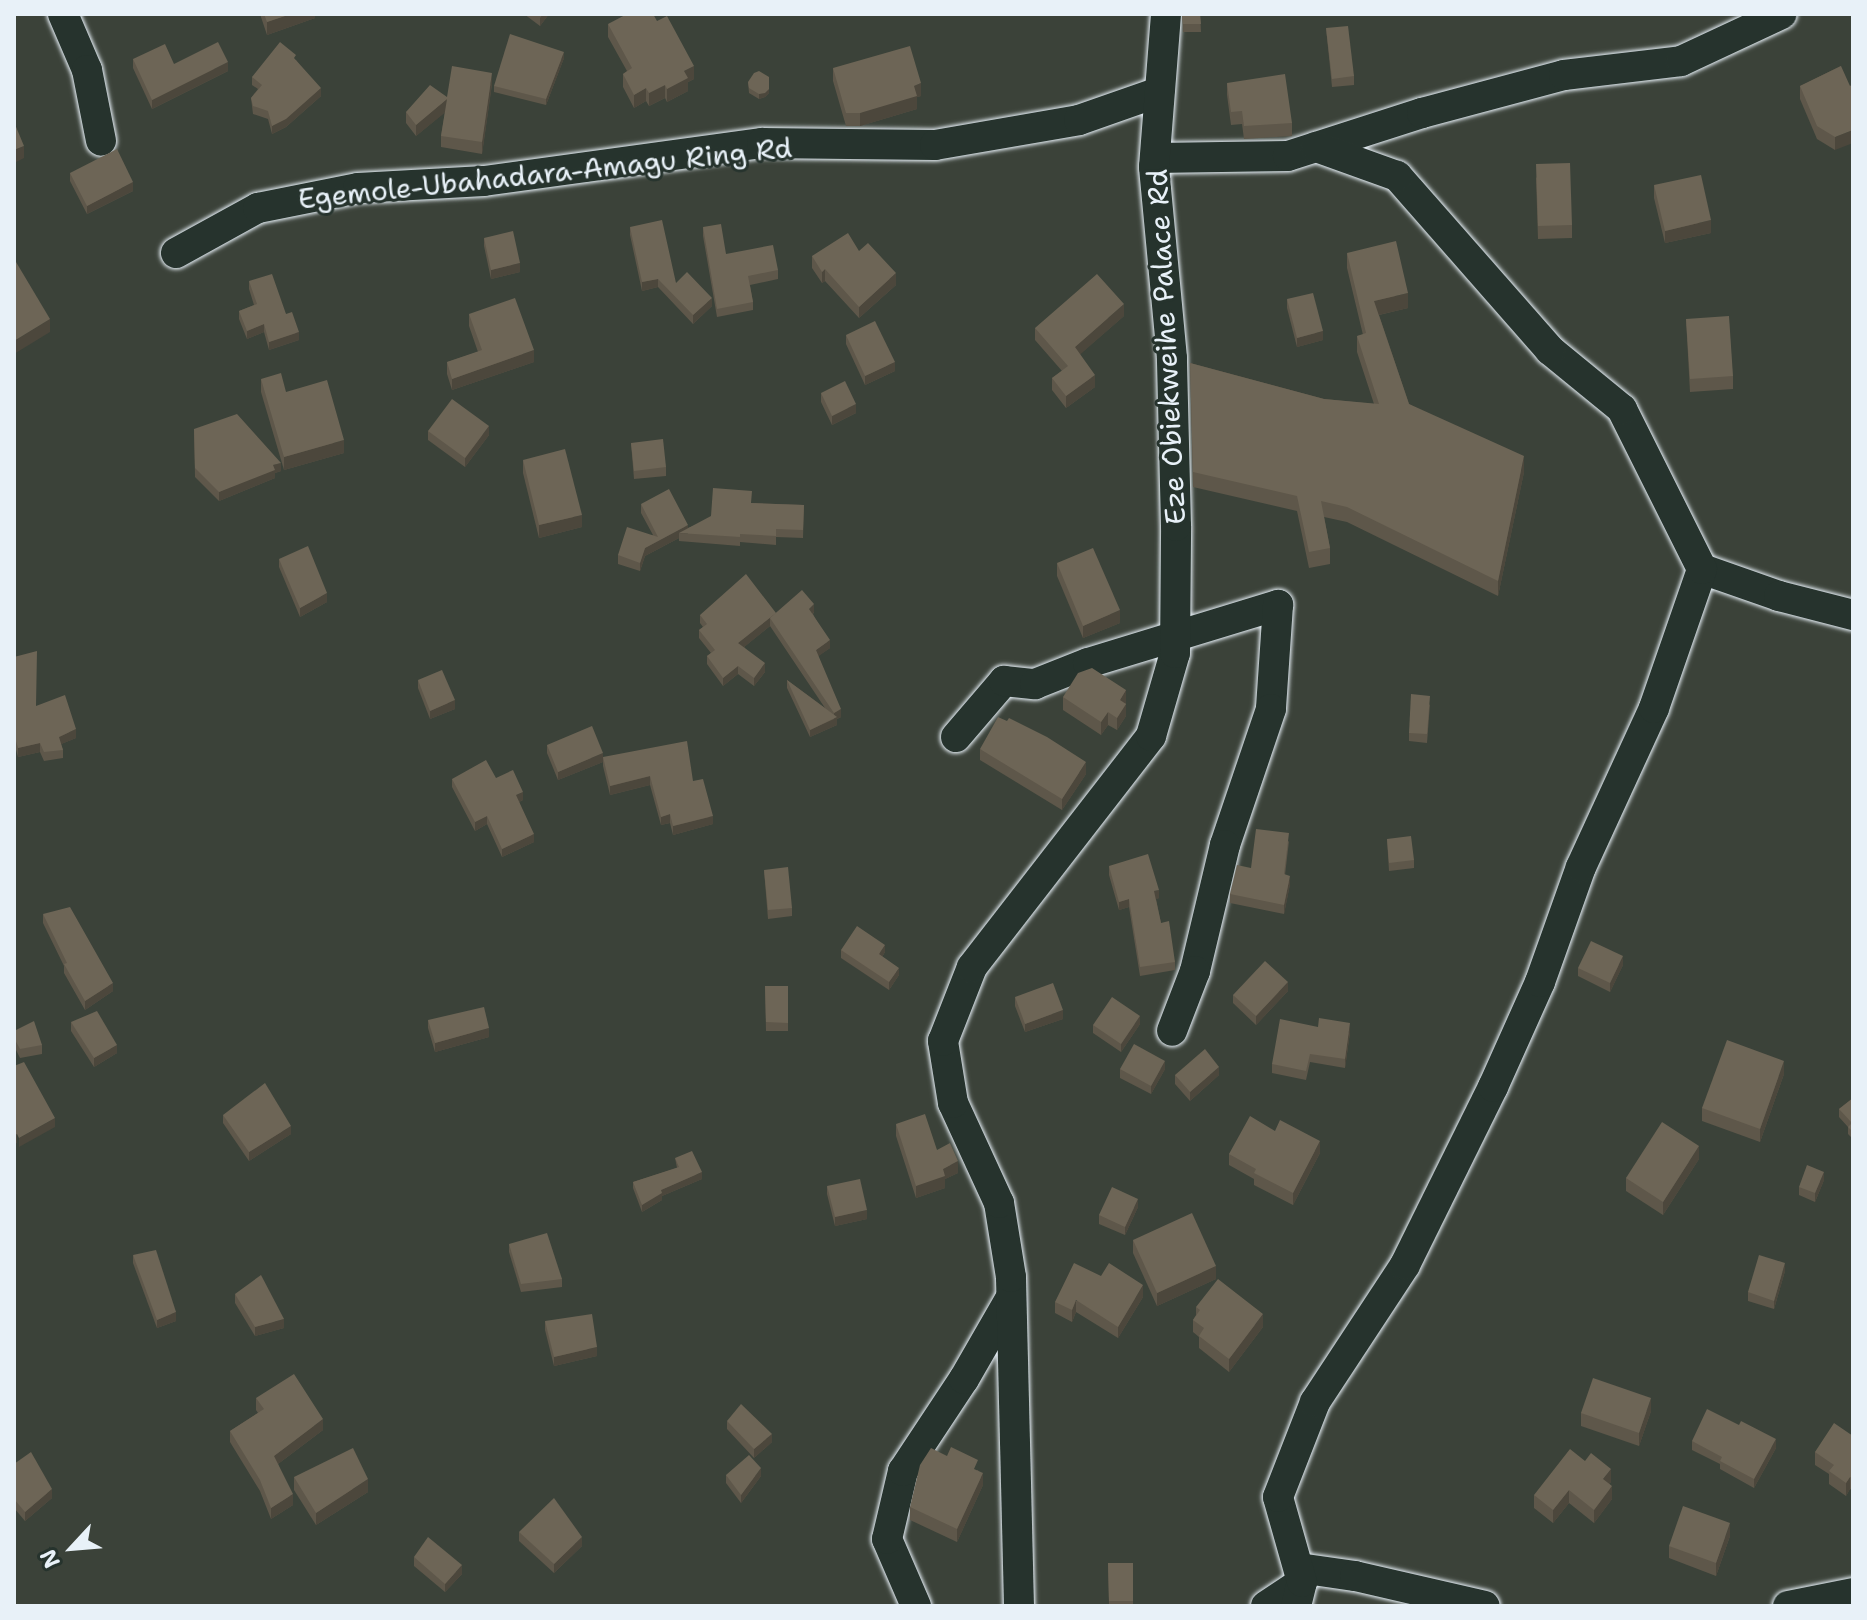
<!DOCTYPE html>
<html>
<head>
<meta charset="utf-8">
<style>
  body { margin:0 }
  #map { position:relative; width:1867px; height:1620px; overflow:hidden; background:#3b4239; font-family:"Shantell Sans",sans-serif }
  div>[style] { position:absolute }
  .roads { filter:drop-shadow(0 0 2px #e8f1f8) drop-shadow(0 0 2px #e8f1f8) }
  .minor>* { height:30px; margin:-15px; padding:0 15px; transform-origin:15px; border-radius:15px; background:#26332d }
  .wall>* { inset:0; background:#5e574a }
  .shaded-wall>* { inset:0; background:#4c473c }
  .building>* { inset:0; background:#6d6556 }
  span { translate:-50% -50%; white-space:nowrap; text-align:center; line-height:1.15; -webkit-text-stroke:6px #26332d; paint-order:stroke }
  .street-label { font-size:28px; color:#e8f1f8 }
  .frame { position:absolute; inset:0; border:16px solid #e8f1f8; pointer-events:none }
  .north { position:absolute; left:32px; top:1508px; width:80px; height:80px; -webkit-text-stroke:6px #26332d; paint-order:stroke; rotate:244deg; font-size:22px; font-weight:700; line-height:32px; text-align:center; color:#e8f1f8 }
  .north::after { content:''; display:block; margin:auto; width:28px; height:36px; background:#e8f1f8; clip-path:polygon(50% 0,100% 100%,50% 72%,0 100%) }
</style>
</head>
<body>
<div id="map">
  <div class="roads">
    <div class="minor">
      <i style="left:63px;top:14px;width:61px;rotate:66.8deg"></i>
      <i style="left:87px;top:70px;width:72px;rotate:78.8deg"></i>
      <i style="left:1155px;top:158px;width:133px;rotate:-0.9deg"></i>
      <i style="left:1288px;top:156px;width:141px;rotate:-17.8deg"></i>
      <i style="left:1422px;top:113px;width:147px;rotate:-15deg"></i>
      <i style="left:1564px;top:75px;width:118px;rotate:-6.8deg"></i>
      <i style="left:1681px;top:61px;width:111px;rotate:-25deg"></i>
      <i style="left:176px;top:253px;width:94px;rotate:-28.8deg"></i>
      <i style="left:258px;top:208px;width:102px;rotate:-11.3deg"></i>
      <i style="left:358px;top:188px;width:126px;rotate:-3.2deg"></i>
      <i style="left:484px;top:181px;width:281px;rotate:-7.8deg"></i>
      <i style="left:762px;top:143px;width:173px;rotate:0.7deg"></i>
      <i style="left:935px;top:145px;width:146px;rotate:-9.8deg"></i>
      <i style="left:1079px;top:120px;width:85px;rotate:-19.3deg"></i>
      <i style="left:1702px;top:569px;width:82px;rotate:19.3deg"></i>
      <i style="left:1779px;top:596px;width:76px;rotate:14.4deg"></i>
      <i style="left:956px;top:737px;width:74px;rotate:-49.4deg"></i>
      <i style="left:1004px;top:681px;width:31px;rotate:6deg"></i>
      <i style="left:1035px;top:684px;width:57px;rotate:-21.6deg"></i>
      <i style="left:1088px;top:663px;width:199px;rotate:-17deg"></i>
      <i style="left:1278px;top:605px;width:104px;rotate:93.9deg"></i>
      <i style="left:1271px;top:709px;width:144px;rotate:108.7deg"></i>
      <i style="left:1225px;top:845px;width:130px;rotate:103.4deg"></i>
      <i style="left:1195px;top:971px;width:64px;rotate:111deg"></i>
      <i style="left:1299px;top:1568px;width:57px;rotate:8.1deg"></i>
      <i style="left:1355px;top:1576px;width:133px;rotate:13deg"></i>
      <i style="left:916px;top:1606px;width:73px;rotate:-113.4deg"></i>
      <i style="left:887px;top:1539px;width:70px;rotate:-76.8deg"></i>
      <i style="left:903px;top:1471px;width:110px;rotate:-56.5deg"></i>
      <i style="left:964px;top:1379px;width:92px;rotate:-60.1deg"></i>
      <i style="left:1019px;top:1606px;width:329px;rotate:-91.4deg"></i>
      <i style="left:1011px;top:1277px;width:75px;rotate:-99.2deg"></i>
      <i style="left:999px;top:1203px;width:110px;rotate:-114.7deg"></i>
      <i style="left:953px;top:1103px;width:63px;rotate:-99.2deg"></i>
      <i style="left:943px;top:1041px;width:79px;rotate:-68.6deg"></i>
      <i style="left:972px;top:967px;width:292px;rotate:-52.2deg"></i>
      <i style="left:1151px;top:736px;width:86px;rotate:-73.9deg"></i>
      <i style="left:1175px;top:653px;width:127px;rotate:-89.5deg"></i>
      <i style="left:1176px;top:526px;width:168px;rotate:-91.4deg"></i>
      <i style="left:1172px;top:358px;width:192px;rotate:-95.4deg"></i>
      <i style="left:1154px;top:167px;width:153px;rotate:-85.5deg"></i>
      <i style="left:1266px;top:1606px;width:43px;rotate:-33.7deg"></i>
      <i style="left:1296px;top:1606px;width:25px;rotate:-76deg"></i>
      <i style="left:1302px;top:1582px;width:88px;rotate:-105.8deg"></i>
      <i style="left:1278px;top:1497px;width:102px;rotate:-68.7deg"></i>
      <i style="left:1315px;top:1402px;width:164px;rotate:-56.7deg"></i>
      <i style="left:1405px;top:1265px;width:199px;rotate:-63.7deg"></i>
      <i style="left:1493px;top:1087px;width:115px;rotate:-65.9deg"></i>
      <i style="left:1540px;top:982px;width:122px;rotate:-70.4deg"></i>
      <i style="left:1581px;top:867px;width:175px;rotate:-65.3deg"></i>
      <i style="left:1654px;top:708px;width:147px;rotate:-70.9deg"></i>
      <i style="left:1702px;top:569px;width:179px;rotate:-116.6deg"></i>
      <i style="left:1622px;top:409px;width:93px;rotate:-140.7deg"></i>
      <i style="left:1550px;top:350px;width:232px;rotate:-131.3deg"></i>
      <i style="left:1397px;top:176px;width:86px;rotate:-160.3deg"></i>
      <i style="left:1788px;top:1606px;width:66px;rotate:-11.3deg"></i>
    </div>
  </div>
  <div class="wall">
    <i style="clip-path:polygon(260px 14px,315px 14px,315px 18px,267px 35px)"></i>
    <i style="clip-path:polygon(524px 14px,549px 14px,540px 26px)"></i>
    <i style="clip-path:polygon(1182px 14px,1200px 14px,1201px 32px,1183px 32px)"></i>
    <i style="clip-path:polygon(608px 24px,694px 79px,688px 82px,688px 91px,667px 102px,665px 98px,649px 106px,646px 101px,634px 108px,623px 87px,623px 74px,627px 71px,608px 37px)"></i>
    <i style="clip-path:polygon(1326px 28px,1354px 76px,1354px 85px,1332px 87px)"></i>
    <i style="clip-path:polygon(564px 58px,546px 105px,494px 92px,494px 86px)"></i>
    <i style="clip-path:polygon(133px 59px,174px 64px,228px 71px,152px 109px,133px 68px)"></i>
    <i style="clip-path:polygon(296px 60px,321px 96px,286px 127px,272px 134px,268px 119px,253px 114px,251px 98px,258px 89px,252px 85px,252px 77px)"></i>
    <i style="clip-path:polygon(1841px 66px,1835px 150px,1817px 139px,1800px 99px,1800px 86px)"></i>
    <i style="clip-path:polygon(833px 68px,921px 96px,917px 97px,917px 109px,860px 126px,846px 126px,833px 81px)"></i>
    <i style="clip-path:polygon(769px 77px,769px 93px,765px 97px,759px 99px,749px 93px,748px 82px)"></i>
    <i style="clip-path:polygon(1227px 83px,1292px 123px,1292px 136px,1244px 139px,1242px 124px,1231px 125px,1227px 95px)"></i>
    <i style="clip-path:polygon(492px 84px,482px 154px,441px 147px,441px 136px,445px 112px,416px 136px,406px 123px,406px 112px,447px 97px)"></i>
    <i style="clip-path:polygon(70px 173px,133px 191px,87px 214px,70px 181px)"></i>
    <i style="clip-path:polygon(1536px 177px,1572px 225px,1572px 238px,1538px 239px)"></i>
    <i style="clip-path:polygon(1654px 185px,1711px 233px,1665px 243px,1654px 198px)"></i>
    <i style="clip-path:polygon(630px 227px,676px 283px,712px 306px,693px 324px,658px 287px,642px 291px,630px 235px)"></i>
    <i style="clip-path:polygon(703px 227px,726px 254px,778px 270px,778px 279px,750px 285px,753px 302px,753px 310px,717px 317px,703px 236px)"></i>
    <i style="clip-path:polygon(484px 238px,520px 272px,491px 279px,484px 246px)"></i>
    <i style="clip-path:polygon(859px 251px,896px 285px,859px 318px,825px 281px,822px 283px,812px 268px,812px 256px)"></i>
    <i style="clip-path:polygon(1347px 253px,1408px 308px,1379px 315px,1409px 404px,1524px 472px,1498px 596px,1347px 522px,1324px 517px,1330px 548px,1330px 564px,1309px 568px,1297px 511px,1193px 487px,1190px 363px,1324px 399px,1374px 404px,1357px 352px,1357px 336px,1363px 335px,1347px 268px)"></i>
    <i style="clip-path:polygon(249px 281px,286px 314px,299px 340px,269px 350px,264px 332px,247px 339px,239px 319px,239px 311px,254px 305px,249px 289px)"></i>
    <i style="clip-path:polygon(1287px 299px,1323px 340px,1297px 347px,1287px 308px)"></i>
    <i style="clip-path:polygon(469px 314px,534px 362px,452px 390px,447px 374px,447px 362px,478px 352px,469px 326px)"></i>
    <i style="clip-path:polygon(1124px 316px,1080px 354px,1095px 387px,1066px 408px,1052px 390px,1052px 378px,1062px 371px,1035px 340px,1035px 328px)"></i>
    <i style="clip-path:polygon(1686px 319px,1733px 376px,1733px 389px,1690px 392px)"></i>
    <i style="clip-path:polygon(846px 335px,895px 371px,865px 385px,846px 344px)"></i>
    <i style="clip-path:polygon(261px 379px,286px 392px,344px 453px,284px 470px,261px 392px)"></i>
    <i style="clip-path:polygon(821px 393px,856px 413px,832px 425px,821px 402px)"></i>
    <i style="clip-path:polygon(194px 429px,281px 471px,275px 473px,275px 478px,219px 501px,195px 477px)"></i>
    <i style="clip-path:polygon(428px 431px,489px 435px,465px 467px,428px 440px)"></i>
    <i style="clip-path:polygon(631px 443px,666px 467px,666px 476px,634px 479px)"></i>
    <i style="clip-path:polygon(523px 460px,582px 527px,539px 538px,523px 473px)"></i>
    <i style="clip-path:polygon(752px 503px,804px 505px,803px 538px,776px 537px,776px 545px,740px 542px,740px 546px,679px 541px,679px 538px,645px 556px,640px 571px,618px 564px,618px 555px,653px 535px,641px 513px,641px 504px,688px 528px)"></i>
    <i style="clip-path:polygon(279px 559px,327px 602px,300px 617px,279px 567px)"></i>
    <i style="clip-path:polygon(1057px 563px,1120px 623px,1083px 638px,1057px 576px)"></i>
    <i style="clip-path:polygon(814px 612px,813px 614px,830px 648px,818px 656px,841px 717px,837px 719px,837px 725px,810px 737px,787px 688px,787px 680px,825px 708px,770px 626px,744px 647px,765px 672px,754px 686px,738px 674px,723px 686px,707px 664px,707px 656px,711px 653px,699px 638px,699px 630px,703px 627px,700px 623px,700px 615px)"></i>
    <i style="clip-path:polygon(14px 657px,36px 706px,76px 738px,61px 744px,63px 750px,63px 758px,44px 761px,40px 752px,18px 757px,14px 742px)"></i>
    <i style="clip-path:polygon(418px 680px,455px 709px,430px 719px,418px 688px)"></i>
    <i style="clip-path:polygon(1126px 690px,1126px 716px,1117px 730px,1108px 725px,1101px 735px,1063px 710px,1063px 697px)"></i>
    <i style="clip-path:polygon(1430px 704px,1427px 743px,1409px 741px,1409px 733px)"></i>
    <i style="clip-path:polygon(547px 745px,603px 762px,558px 780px,547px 753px)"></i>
    <i style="clip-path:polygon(980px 749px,1086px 774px,1062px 810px,980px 760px)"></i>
    <i style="clip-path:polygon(603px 757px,693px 781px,713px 824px,673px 835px,670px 823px,661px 825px,650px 785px,610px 795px,603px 766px)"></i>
    <i style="clip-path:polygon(496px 778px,523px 800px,519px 802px,534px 842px,502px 857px,487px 824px,475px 831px,452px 787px,452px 779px)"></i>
    <i style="clip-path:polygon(1387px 839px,1414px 860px,1414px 868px,1389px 871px)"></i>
    <i style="clip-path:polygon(1289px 841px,1285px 875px,1290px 884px,1284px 914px,1230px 903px,1230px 894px,1251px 868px)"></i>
    <i style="clip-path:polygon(1109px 866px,1159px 898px,1156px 899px,1161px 923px,1175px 962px,1175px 970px,1140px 976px,1129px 907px,1119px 910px,1109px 875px)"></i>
    <i style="clip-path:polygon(764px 870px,792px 908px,792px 916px,768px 919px)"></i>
    <i style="clip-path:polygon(43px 914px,113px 991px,85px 1010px,64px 973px,64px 966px,43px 923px)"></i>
    <i style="clip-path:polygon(841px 950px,885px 952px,882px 957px,899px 975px,889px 990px,841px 958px)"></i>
    <i style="clip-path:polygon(1623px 965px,1610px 992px,1578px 976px,1578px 968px)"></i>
    <i style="clip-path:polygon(765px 986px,788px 986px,788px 1031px,766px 1031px)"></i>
    <i style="clip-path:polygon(1288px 991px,1256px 1025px,1233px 1003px,1233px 995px)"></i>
    <i style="clip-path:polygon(1015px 997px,1063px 1019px,1025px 1032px,1015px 1006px)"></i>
    <i style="clip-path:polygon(428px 1020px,489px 1037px,435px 1052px,428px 1028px)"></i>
    <i style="clip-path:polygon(71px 1022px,117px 1053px,94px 1067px,71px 1031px)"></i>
    <i style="clip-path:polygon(1140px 1024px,1121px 1052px,1093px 1033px,1093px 1025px)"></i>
    <i style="clip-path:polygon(14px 1031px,42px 1045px,42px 1054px,20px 1058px,14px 1046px)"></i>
    <i style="clip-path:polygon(1350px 1032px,1345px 1068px,1310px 1062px,1306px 1080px,1272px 1073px,1272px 1064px)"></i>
    <i style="clip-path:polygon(1120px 1069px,1165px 1069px,1151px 1094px,1120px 1078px)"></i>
    <i style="clip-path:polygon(1784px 1074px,1760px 1142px,1702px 1121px,1702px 1108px)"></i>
    <i style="clip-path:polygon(1175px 1075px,1219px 1075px,1190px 1101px,1175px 1084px)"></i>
    <i style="clip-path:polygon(1853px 1098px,1853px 1139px,1848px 1134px,1848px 1127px,1839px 1117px,1839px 1109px)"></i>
    <i style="clip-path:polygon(223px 1115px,291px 1134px,249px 1161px,223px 1123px)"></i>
    <i style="clip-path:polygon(896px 1124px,937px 1150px,958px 1173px,945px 1179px,945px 1188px,916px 1198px,896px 1136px)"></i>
    <i style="clip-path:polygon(1275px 1131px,1320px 1153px,1293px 1205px,1254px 1185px,1254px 1179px,1229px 1165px,1229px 1154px)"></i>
    <i style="clip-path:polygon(675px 1158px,702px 1179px,662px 1196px,662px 1200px,642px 1212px,633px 1188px,633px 1182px,677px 1168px)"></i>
    <i style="clip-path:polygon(1699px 1159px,1663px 1215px,1626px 1191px,1626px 1178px)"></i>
    <i style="clip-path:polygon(1824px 1180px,1815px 1202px,1799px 1195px,1799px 1187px)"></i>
    <i style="clip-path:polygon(827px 1186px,867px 1219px,835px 1226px,827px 1194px)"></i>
    <i style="clip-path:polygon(1138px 1207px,1125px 1235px,1099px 1224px,1099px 1215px)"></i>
    <i style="clip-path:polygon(1133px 1240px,1216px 1279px,1157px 1306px,1133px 1253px)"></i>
    <i style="clip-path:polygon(509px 1244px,562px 1279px,562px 1287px,521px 1292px,509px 1252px)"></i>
    <i style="clip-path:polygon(133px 1255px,176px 1321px,157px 1328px,133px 1263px)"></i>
    <i style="clip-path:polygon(1785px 1271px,1774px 1309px,1748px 1301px,1748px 1292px)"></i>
    <i style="clip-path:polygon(235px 1294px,284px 1328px,255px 1336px,235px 1303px)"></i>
    <i style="clip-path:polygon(1143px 1297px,1118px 1338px,1076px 1312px,1072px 1322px,1055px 1313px,1055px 1302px)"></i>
    <i style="clip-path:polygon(1196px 1307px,1263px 1327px,1229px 1372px,1199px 1348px,1199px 1337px,1193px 1332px,1193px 1320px,1196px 1315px)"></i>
    <i style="clip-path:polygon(545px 1321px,597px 1356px,554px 1366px,545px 1330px)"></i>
    <i style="clip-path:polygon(256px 1398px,323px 1430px,278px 1464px,293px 1505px,271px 1519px,260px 1491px,230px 1442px,230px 1431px,258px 1413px,256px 1410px)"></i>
    <i style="clip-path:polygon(1651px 1411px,1639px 1446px,1581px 1426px,1581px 1413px)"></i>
    <i style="clip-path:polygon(727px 1421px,772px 1442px,754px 1458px,727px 1429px)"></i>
    <i style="clip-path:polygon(1853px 1436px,1853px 1491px,1850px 1489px,1846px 1496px,1829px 1484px,1829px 1474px,1815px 1465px,1815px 1452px)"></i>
    <i style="clip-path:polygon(1692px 1441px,1776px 1448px,1754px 1488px,1720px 1469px,1720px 1464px,1692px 1450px)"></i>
    <i style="clip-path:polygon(14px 1464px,52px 1498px,25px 1521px,14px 1508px)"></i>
    <i style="clip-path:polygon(978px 1470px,983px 1485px,957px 1542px,910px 1520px,910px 1507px)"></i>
    <i style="clip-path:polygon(726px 1475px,761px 1476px,741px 1503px,726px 1483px)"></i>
    <i style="clip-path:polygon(294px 1477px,368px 1492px,316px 1525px,294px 1490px)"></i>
    <i style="clip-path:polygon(1611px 1482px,1609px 1484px,1612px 1499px,1594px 1523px,1569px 1503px,1553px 1523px,1534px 1508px,1534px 1495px)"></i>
    <i style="clip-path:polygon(519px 1532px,582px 1546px,554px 1573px,519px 1541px)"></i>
    <i style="clip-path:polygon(1730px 1536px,1716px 1576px,1669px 1558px,1669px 1546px)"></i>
    <i style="clip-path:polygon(414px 1557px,462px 1574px,445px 1592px,414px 1566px)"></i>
    <i style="clip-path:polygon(1108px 1563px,1133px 1563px,1133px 1606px,1109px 1606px)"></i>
  </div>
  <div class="shaded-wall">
    <i style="clip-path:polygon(291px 14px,315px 14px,315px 18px,267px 35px,267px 22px)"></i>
    <i style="clip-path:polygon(543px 14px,549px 14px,540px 26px,540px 18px)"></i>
    <i style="clip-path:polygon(564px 52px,564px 58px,546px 105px,546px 99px)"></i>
    <i style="clip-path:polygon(228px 62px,228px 71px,152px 109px,152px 100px)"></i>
    <i style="clip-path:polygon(694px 66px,694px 79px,688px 82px,688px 91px,667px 102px,667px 89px,684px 71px)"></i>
    <i style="clip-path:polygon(492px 73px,492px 84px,482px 154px,482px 142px)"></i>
    <i style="clip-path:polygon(921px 83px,921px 96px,917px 97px,917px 109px,860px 126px,860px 113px,914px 86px)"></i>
    <i style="clip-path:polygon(665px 85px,665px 98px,649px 106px,649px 93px)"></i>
    <i style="clip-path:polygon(321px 88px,321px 96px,286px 127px,272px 134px,272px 126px)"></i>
    <i style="clip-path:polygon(646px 88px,646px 101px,634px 108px,634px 95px)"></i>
    <i style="clip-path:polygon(769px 89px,769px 93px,765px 97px,759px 99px,759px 94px)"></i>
    <i style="clip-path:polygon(447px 99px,447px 111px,416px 136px,416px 125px)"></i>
    <i style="clip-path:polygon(1853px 130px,1853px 143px,1835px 150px,1835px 137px)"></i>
    <i style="clip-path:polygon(24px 146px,24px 158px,14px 163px,14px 150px)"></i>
    <i style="clip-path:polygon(133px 182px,133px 191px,87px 214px,87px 206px)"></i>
    <i style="clip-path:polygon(1711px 220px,1711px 233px,1665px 243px,1665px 231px)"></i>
    <i style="clip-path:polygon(520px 263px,520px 272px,491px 279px,491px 270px)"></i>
    <i style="clip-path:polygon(825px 269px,825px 281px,822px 283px,822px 272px)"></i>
    <i style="clip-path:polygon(896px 273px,896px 285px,859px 318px,859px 307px)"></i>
    <i style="clip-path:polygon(658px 279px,658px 287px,642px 291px,642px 282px)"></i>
    <i style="clip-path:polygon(1408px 293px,1408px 308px,1374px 316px,1374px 301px)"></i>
    <i style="clip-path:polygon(712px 298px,712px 306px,693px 324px,693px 315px)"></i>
    <i style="clip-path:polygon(1124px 304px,1124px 316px,1075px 359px,1075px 347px)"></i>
    <i style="clip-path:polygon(50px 319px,50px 332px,14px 354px,14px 341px)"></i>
    <i style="clip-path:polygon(264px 324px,264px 332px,247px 339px,247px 331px)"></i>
    <i style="clip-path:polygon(1323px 331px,1323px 340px,1297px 347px,1297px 338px)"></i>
    <i style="clip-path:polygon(299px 332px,299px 340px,269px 350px,269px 342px)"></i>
    <i style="clip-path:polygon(534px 350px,534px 362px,452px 390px,452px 379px)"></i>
    <i style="clip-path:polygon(895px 362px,895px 371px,865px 385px,865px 376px)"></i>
    <i style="clip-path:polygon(1095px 375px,1095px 387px,1066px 408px,1066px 396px)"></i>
    <i style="clip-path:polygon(856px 404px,856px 413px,832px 425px,832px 416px)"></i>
    <i style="clip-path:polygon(489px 426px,489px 435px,465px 467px,465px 458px)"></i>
    <i style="clip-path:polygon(344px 440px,344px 453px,284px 470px,284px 457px)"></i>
    <i style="clip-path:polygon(1524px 456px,1524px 472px,1498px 596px,1498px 581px)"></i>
    <i style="clip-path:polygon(281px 463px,281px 471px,275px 473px,275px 478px,219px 501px,219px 492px,273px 465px)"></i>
    <i style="clip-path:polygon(582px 515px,582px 527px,539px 538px,539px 525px)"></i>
    <i style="clip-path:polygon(688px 525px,688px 534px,679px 533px,679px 538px,645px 556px,640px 571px,640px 563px,645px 548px)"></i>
    <i style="clip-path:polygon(327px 593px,327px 602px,300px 617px,300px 608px)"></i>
    <i style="clip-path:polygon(814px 604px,814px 612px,809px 617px,809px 609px)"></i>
    <i style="clip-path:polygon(1120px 610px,1120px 623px,1083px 638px,1083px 626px)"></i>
    <i style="clip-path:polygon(776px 613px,770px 618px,770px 626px,738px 652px,738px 643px)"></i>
    <i style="clip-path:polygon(830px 640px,830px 648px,816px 658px,816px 650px)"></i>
    <i style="clip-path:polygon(765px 663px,765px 672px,754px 686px,754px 678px)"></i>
    <i style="clip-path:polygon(738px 666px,738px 674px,723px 686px,723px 678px)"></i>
    <i style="clip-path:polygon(1126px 690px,1126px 703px,1120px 713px,1120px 700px)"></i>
    <i style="clip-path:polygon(455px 700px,455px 709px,430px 719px,430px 711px)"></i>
    <i style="clip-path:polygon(1126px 704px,1126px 716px,1117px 730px,1117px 718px)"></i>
    <i style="clip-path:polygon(841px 709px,841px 717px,837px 719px,837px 725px,810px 737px,810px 730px,834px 719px,834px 713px)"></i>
    <i style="clip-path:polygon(1108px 712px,1108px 725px,1101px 735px,1101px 722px)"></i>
    <i style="clip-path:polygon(76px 729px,76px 738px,59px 745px,59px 737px)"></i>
    <i style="clip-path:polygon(40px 743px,40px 752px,18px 757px,18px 748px)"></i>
    <i style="clip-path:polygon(603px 753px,603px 762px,558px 780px,558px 772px)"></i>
    <i style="clip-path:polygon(1086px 762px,1086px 774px,1062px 810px,1062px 799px)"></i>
    <i style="clip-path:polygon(650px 776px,650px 785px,610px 795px,610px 786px)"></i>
    <i style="clip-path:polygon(523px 792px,523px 800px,516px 803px,516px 795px)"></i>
    <i style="clip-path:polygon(670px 814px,670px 823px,661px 825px,661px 817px)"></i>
    <i style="clip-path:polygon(487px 816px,487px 824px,475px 831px,475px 822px)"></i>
    <i style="clip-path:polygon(713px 816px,713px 824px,673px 835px,673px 826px)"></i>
    <i style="clip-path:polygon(534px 834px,534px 842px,502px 857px,502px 849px)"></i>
    <i style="clip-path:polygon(1290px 876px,1290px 884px,1284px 914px,1284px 905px)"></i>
    <i style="clip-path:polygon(1159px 890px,1159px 898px,1154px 900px,1154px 891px)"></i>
    <i style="clip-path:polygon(1129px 899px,1129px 907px,1119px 910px,1119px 902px)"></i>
    <i style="clip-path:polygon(885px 945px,885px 952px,879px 962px,879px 954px)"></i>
    <i style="clip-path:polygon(1623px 956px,1623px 965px,1610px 992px,1610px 983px)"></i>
    <i style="clip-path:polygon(899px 968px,899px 975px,889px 990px,889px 982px)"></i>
    <i style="clip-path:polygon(1288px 982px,1288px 991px,1256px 1025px,1256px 1016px)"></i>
    <i style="clip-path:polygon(113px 983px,113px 991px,85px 1010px,85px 1001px)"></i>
    <i style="clip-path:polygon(1063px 1010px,1063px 1019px,1025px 1032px,1025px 1024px)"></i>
    <i style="clip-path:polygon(1140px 1016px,1140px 1024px,1121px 1052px,1121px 1044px)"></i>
    <i style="clip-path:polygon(1350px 1023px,1350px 1032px,1345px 1068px,1345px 1059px)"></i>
    <i style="clip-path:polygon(489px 1028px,489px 1037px,435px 1052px,435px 1043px)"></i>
    <i style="clip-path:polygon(117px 1045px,117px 1053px,94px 1067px,94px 1058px)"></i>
    <i style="clip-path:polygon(1165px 1061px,1165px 1069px,1151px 1094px,1151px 1086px)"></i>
    <i style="clip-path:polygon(1784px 1061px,1784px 1074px,1760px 1142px,1760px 1129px)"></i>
    <i style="clip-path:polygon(1219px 1067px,1219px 1075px,1190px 1101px,1190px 1092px)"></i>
    <i style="clip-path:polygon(55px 1118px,55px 1127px,19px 1147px,19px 1138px)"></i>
    <i style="clip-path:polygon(291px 1126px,291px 1134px,249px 1161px,249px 1152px)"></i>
    <i style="clip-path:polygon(17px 1134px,17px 1143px,14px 1144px,14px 1136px)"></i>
    <i style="clip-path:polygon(1320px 1141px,1320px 1153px,1293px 1205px,1293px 1193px)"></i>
    <i style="clip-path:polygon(1699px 1146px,1699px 1159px,1663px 1215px,1663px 1202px)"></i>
    <i style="clip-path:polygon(958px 1161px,958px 1173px,945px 1179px,945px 1188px,916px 1198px,916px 1186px,943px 1169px)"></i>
    <i style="clip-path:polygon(702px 1172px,702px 1179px,662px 1196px,662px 1200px,642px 1212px,642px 1205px,661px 1190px)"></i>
    <i style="clip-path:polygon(1824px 1172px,1824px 1180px,1815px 1202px,1815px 1193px)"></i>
    <i style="clip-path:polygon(1138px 1199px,1138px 1207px,1125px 1235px,1125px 1227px)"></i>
    <i style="clip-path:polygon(867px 1210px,867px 1219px,835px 1226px,835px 1217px)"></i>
    <i style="clip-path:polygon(1785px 1263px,1785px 1271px,1774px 1309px,1774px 1301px)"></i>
    <i style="clip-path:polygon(1216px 1266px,1216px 1279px,1157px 1306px,1157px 1293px)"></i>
    <i style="clip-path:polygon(1143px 1285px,1143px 1297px,1118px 1338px,1118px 1327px)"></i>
    <i style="clip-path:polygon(1076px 1300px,1076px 1312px,1072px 1322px,1072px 1310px)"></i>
    <i style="clip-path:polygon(176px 1312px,176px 1321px,157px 1328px,157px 1320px)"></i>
    <i style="clip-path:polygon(1263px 1314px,1263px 1327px,1229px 1372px,1229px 1359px)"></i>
    <i style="clip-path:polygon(284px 1319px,284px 1328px,255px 1336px,255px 1327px)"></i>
    <i style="clip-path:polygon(597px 1347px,597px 1356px,554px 1366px,554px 1357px)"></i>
    <i style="clip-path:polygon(1651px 1398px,1651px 1411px,1639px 1446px,1639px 1433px)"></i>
    <i style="clip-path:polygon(323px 1419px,323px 1430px,274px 1467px,274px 1456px)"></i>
    <i style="clip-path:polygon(772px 1434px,772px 1442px,754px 1458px,754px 1449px)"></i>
    <i style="clip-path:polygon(1776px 1439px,1776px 1448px,1754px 1488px,1754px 1479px)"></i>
    <i style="clip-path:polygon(761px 1468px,761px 1476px,741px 1503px,741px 1495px)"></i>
    <i style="clip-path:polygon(1611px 1469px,1611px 1482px,1603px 1492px,1603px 1479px)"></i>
    <i style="clip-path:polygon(983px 1473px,983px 1485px,957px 1542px,957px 1529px)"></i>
    <i style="clip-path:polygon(1850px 1477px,1850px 1489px,1846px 1496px,1846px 1483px)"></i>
    <i style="clip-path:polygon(368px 1479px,368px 1492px,316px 1525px,316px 1513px)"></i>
    <i style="clip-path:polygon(1612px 1486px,1612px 1499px,1594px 1523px,1594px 1510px)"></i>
    <i style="clip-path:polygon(52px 1489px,52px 1498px,25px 1521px,25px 1512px)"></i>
    <i style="clip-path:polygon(1569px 1490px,1569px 1503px,1553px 1523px,1553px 1510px)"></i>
    <i style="clip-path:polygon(293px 1494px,293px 1505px,271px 1519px,271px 1508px)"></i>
    <i style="clip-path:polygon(1730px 1523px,1730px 1536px,1716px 1576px,1716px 1563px)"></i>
    <i style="clip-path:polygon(582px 1537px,582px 1546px,554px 1573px,554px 1564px)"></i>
    <i style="clip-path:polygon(462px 1565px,462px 1574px,445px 1592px,445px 1584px)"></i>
  </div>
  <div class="building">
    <i style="clip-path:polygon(264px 14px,291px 14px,267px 22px)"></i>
    <i style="clip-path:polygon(627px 14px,653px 14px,657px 21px,667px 16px,694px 66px,684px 71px,688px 78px,667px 89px,665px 85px,649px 93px,646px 88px,634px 95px,623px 74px,632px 68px,608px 24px)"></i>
    <i style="clip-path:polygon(1182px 14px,1200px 14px,1201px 24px,1183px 24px)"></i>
    <i style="clip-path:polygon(1348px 26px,1354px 76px,1332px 79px,1326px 28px)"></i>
    <i style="clip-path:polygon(510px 34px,564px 52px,546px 99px,494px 86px)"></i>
    <i style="clip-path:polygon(218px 42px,228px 62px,152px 100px,133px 59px,165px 44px,174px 64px)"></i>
    <i style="clip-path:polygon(280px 42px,296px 55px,294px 58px,321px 88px,286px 119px,272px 126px,268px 111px,253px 106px,251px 98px,262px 85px,252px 77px)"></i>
    <i style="clip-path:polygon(910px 46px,921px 83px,914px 86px,917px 96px,860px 113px,846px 113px,833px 68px)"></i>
    <i style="clip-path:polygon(452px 66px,492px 73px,482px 142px,441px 136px,447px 99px,416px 125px,406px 112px,430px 85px,447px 97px)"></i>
    <i style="clip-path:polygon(1841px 66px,1850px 86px,1853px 84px,1853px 130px,1835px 137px,1817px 126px,1800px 86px)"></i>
    <i style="clip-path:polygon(759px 71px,769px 77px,769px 89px,765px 93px,759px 94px,749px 88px,748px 82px,754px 73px)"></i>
    <i style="clip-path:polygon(1285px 74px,1292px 123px,1244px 126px,1242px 111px,1231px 112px,1227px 83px)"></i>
    <i style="clip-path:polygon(14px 122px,24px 146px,14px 150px)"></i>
    <i style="clip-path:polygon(117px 149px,133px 182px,87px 206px,70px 173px)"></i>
    <i style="clip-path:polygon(1570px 163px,1572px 225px,1538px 226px,1536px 164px)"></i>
    <i style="clip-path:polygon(1701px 175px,1711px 220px,1665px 231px,1654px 185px)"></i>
    <i style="clip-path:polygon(662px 220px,676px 283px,687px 272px,712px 298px,693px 315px,658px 279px,642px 282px,630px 227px)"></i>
    <i style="clip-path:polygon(721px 224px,726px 254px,773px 245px,778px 270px,748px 276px,753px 302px,717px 309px,703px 227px)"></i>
    <i style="clip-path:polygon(513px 231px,520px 263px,491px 270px,484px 238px)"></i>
    <i style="clip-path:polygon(848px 233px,859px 251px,868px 243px,896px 273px,859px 307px,825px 269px,822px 272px,812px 256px)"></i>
    <i style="clip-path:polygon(1396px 241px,1408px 293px,1374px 301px,1409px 404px,1524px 456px,1498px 581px,1347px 507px,1321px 501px,1330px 548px,1309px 552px,1297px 496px,1193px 472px,1190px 363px,1324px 399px,1379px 404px,1357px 336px,1366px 333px,1347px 253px)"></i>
    <i style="clip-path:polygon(16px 262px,50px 319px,14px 341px,14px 263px)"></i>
    <i style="clip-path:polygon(272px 274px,286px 314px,292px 312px,299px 332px,269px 342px,264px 324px,247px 331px,239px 311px,257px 304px,249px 281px)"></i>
    <i style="clip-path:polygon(1097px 274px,1124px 304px,1075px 347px,1095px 375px,1066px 396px,1052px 378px,1068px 366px,1035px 328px)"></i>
    <i style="clip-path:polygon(1313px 293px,1323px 331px,1297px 338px,1287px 299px)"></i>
    <i style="clip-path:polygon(515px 298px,534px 350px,452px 379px,447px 362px,482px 350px,469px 314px)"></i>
    <i style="clip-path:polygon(1729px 316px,1733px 376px,1690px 379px,1686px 319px)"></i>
    <i style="clip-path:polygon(875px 321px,895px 362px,865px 376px,846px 335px)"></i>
    <i style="clip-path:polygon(281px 373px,286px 392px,327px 380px,344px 440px,284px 457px,261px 379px)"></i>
    <i style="clip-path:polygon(845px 381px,856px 404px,832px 416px,821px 393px)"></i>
    <i style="clip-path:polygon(452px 399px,489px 426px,465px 458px,428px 431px)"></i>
    <i style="clip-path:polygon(237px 414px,281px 463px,273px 465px,275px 470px,219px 492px,195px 468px,194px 429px)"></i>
    <i style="clip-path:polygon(663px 439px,666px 467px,634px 471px,631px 443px)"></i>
    <i style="clip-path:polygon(565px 449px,582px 515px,539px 525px,523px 460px)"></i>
    <i style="clip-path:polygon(713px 488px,752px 491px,751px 503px,804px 505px,803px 530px,776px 529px,776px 536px,740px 534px,740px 537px,679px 533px,711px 516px)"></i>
    <i style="clip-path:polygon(669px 489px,688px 525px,645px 548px,640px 563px,618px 555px,627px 527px,658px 537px,641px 504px)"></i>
    <i style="clip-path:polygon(308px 546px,327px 593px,300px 608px,279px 559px)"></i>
    <i style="clip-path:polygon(1093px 548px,1120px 610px,1083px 626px,1057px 563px)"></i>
    <i style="clip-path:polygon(746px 574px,776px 613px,738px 643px,765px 663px,754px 678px,738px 666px,723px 678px,707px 656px,715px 650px,699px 630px,707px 624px,700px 615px)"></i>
    <i style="clip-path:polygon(802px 590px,814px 604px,809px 609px,830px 640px,816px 650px,841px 709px,834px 713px,770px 618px)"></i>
    <i style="clip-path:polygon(37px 651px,36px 706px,65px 695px,76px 729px,59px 737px,63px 750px,44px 752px,40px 743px,18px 748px,14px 734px,14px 657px)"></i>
    <i style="clip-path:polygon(1092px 668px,1126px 690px,1120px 700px,1126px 704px,1117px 718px,1108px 712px,1101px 722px,1063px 697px,1078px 673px)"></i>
    <i style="clip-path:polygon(442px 670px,455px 700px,430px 711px,418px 680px)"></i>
    <i style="clip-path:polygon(787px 680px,837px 717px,810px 730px)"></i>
    <i style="clip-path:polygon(1411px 694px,1430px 696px,1427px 734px,1409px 733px)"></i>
    <i style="clip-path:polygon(998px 717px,1007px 721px,1009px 718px,1047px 737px,1086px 762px,1062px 799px,980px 749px)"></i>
    <i style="clip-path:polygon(592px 726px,603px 753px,558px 772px,547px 745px)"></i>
    <i style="clip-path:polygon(687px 741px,693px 781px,703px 779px,713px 816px,673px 826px,670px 814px,661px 817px,650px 776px,610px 786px,603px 757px)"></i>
    <i style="clip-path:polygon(486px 760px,496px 778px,513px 770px,523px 792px,516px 795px,534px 834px,502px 849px,487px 816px,475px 822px,452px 779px)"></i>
    <i style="clip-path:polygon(1256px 829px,1289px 833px,1284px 874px,1290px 876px,1284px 905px,1230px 894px,1237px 865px,1251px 868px)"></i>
    <i style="clip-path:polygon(1411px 836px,1414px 860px,1389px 863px,1387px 839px)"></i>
    <i style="clip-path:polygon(1148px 854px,1159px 890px,1154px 891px,1161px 923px,1169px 921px,1175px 962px,1140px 967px,1129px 899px,1119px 902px,1109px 866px)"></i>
    <i style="clip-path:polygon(788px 867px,792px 908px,768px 910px,764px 870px)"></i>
    <i style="clip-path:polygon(70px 907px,113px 983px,85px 1001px,64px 964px,67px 963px,43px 914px)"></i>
    <i style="clip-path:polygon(857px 926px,885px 945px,879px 954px,899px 968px,889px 982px,841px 950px)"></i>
    <i style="clip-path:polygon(1591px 941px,1623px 956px,1610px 983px,1578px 968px)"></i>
    <i style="clip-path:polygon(1265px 961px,1288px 982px,1256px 1016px,1233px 995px)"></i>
    <i style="clip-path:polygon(1053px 983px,1063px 1010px,1025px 1024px,1015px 997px)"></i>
    <i style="clip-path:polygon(765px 986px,788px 986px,788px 1023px,766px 1022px)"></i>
    <i style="clip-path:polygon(1112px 997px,1140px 1016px,1121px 1044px,1093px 1025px)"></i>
    <i style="clip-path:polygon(484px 1007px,489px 1028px,435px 1043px,428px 1020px)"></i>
    <i style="clip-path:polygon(97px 1011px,117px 1045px,94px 1058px,71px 1022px)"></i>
    <i style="clip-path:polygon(1319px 1018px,1350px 1023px,1345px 1059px,1310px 1054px,1306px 1071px,1272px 1064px,1280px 1019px,1318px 1027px)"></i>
    <i style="clip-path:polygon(34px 1021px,42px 1045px,20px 1049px,14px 1038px,14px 1031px)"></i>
    <i style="clip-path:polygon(1727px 1040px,1784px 1061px,1760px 1129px,1702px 1108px)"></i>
    <i style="clip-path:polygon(1134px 1044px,1165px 1061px,1151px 1086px,1120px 1069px)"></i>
    <i style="clip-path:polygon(1205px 1049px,1219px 1067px,1190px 1092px,1175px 1075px)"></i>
    <i style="clip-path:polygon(24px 1062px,55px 1118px,19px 1138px,17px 1134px,14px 1136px,14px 1066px)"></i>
    <i style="clip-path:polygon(265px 1083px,291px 1126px,249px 1152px,223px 1115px)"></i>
    <i style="clip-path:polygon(1853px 1098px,1853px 1132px,1848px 1127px,1852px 1123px,1839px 1109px)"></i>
    <i style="clip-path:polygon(925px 1114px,937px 1150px,950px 1143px,958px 1161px,943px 1169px,945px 1176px,916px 1186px,896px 1124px)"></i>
    <i style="clip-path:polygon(1250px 1116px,1275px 1131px,1280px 1120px,1320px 1141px,1293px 1193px,1254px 1173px,1256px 1169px,1229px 1154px)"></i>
    <i style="clip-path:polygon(1662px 1122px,1699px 1146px,1663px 1202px,1626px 1178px)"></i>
    <i style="clip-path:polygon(692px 1151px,702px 1172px,661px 1190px,662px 1193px,642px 1205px,633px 1182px,679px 1167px,675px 1158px)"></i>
    <i style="clip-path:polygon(1807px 1165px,1824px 1172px,1815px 1193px,1799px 1187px)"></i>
    <i style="clip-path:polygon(860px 1179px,867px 1210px,835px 1217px,827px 1186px)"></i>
    <i style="clip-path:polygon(1112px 1187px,1138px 1199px,1125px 1227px,1099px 1215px)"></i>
    <i style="clip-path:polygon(1192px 1213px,1216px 1266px,1157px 1293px,1133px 1240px)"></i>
    <i style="clip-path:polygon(547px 1233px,562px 1279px,521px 1284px,509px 1244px)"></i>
    <i style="clip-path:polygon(156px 1250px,176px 1312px,157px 1320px,133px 1255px)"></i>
    <i style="clip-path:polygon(1759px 1255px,1785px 1263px,1774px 1301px,1748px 1292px)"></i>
    <i style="clip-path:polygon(1074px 1263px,1101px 1276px,1109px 1263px,1143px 1285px,1118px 1327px,1076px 1300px,1072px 1310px,1055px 1302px)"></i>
    <i style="clip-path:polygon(261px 1275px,284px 1319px,255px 1327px,235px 1294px)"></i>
    <i style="clip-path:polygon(1218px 1279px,1263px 1314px,1229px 1359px,1199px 1336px,1204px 1328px,1193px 1320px,1200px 1310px,1196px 1307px)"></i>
    <i style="clip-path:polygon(592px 1314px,597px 1347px,554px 1357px,545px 1321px)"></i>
    <i style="clip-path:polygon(294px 1374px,323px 1419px,274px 1456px,293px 1494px,271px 1508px,260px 1480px,230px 1431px,264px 1409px,256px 1398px)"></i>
    <i style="clip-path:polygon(1593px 1378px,1651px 1398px,1639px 1433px,1581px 1413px)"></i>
    <i style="clip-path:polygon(741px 1404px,772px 1434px,754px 1449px,727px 1421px)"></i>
    <i style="clip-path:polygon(1707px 1409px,1739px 1425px,1741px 1421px,1776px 1439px,1754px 1479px,1720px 1461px,1722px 1457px,1692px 1441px)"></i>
    <i style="clip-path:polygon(1834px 1423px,1853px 1436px,1853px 1478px,1850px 1477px,1846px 1483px,1829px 1471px,1834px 1465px,1815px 1452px)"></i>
    <i style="clip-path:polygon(951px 1447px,978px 1460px,974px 1469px,983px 1473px,957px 1529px,910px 1507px,920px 1465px,931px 1448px,947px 1456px)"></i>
    <i style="clip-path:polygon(353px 1448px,368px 1479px,316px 1513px,294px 1477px)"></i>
    <i style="clip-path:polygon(1570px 1449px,1585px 1461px,1591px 1453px,1611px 1469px,1603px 1479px,1612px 1486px,1594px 1510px,1569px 1490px,1553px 1510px,1534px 1495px)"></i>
    <i style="clip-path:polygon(31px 1452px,52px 1489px,25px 1512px,14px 1499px,14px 1464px)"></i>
    <i style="clip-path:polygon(749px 1455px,761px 1468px,741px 1495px,726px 1475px)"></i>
    <i style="clip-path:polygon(554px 1498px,582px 1537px,554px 1564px,519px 1532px)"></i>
    <i style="clip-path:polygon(1683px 1506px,1730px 1523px,1716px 1563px,1669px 1546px)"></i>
    <i style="clip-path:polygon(428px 1537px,462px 1565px,445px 1584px,414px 1557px)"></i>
    <i style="clip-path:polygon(1108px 1563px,1133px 1563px,1133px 1601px,1109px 1601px)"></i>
  </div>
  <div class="street-label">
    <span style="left:545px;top:173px;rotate:-6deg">Egemole-Ubahadara-Amagu Ring Rd</span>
    <span style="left:1166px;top:347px;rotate:-93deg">Eze Obiekweihe Palace Rd</span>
  </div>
  <div class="frame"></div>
  <div class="north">N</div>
</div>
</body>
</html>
